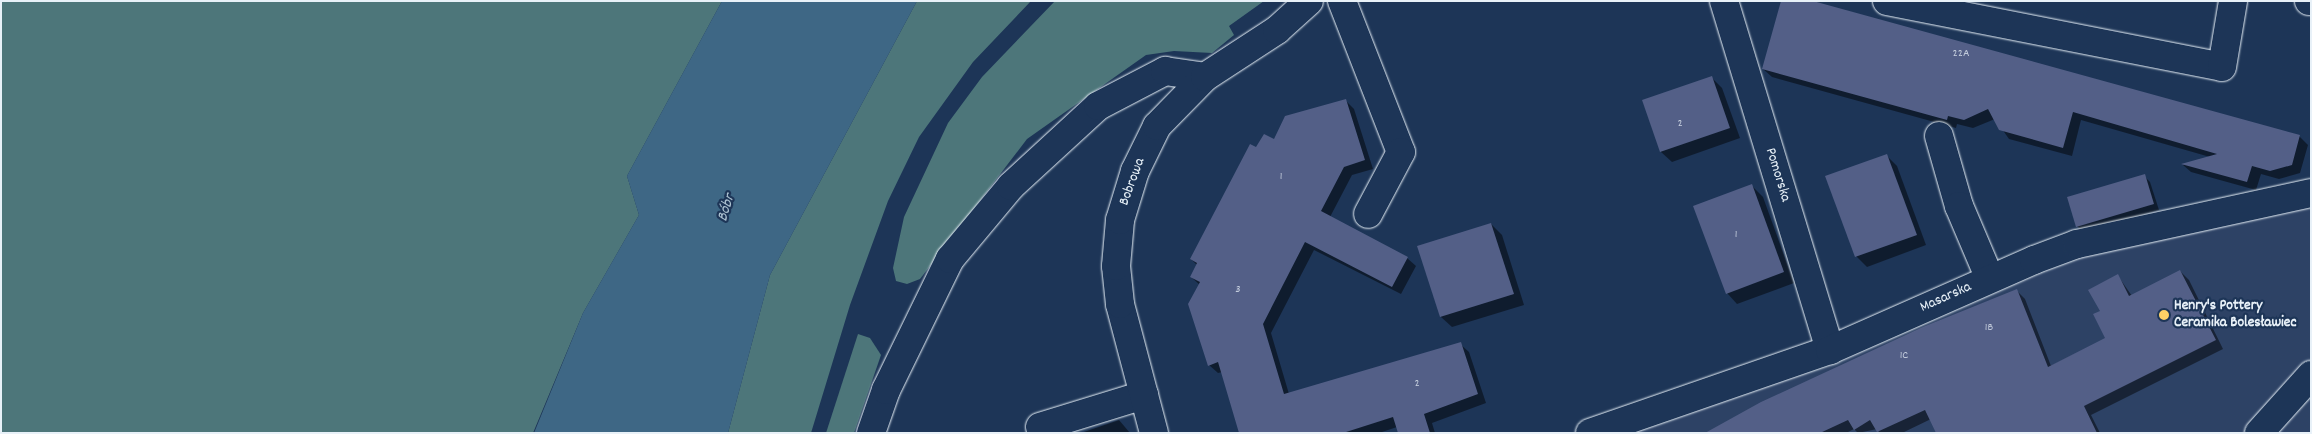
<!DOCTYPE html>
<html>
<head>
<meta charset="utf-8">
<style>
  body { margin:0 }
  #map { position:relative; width:2312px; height:434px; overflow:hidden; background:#1d3557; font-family:Dekko,sans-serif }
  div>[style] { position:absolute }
  .built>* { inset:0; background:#2d4265 }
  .green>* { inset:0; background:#4d767a }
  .water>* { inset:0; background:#3e6785 }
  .shadow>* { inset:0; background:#0007 }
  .building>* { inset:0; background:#535f87 }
  .roads { filter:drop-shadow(0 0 1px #e8f1f8) drop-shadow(0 0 1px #e8f1f8) }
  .minor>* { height:28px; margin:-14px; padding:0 14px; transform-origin:14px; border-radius:14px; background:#1d3557 }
  .dots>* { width:14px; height:14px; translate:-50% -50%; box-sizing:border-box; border:2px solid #1d3557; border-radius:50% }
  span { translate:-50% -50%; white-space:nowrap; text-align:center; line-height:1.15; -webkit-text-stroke:4.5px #1d3557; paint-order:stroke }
  .number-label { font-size:12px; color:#c3ccdc }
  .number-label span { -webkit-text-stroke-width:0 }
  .street-label { font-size:15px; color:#e8f1f8 }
  .poi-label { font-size:15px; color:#e8f1f8; font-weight:700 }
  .left { translate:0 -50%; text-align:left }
  .water-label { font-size:16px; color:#acc1d0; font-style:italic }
  .frame { position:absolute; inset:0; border:2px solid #e8f1f8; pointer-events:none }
</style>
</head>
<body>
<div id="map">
  <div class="built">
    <i style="clip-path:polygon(2311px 193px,2311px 433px,1590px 433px,2034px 260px)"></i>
  </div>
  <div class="green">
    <i style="clip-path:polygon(1px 1px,722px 1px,627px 176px,639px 215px,583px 313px,533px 433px,1px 433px)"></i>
    <i style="clip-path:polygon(917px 1px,1031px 1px,973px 62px,919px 137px,888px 201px,850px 305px,811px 433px,728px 433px,770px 275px)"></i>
    <i style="clip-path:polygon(1055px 1px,1264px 1px,1229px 26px,1234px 35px,1212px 53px,1174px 51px,1146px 55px,1027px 139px,920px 279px,907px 284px,896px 281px,893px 268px,904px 217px,948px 123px,982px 77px)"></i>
    <i style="clip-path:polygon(858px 334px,870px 338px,881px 355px,854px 433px,826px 433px)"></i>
  </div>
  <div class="water">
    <i style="clip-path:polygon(722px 1px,917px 1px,770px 275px,728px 433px,534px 433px,583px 313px,639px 215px,627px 176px)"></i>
  </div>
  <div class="shadow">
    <i style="clip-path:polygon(1763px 69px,2299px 136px,2308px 145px,2300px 173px,2279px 179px,2261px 174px,2256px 190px,2191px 172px,2183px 165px,2210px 157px,2081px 120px,2072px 156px,2009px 139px,1995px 119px,1973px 128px,1957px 124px,1956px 128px,1772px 77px)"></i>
    <i style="clip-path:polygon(1712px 78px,1722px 88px,1740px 138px,1672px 162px,1661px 152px,1643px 101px)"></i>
    <i style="clip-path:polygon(1346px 101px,1354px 109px,1373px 169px,1352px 175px,1330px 217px,1407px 258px,1416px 266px,1401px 294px,1314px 250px,1271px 333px,1289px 394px,1460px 344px,1469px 352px,1486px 403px,1432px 423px,1435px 433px,1399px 433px,1397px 427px,1379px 433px,1238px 433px,1240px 430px,1222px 372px,1218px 373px,1209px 365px,1200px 285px,1191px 277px,1197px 265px,1191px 259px,1257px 149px)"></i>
    <i style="clip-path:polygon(1886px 155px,1897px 166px,1926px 245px,1867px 267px,1856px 256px)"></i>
    <i style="clip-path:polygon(2144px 176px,2150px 182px,2159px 210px,2083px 232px,2077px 226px)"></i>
    <i style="clip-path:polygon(1752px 186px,1763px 197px,1794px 283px,1737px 304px,1727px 293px)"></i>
    <i style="clip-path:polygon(1491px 224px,1502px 235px,1524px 305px,1452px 327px,1441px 317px,1419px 247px)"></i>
    <i style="clip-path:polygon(2180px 271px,2189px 280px,2223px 349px,2091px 415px,2100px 433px,1938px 433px,1931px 419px,1902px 433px,1880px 433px,1877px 429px,1858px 433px,1854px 429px,1846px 433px,1707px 433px,2017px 291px,2025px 299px,2051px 366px,2107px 338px,2101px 311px,2118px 276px,2132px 296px)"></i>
    <i style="clip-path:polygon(1119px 420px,1130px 433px,1081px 433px)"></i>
  </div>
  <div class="building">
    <i style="clip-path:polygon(1781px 1px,1813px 1px,2300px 135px,2292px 165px,2270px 171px,2252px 166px,2247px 182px,2181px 164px,2217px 154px,2073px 112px,2063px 148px,1999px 130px,1988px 109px,1964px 120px,1948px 116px,1947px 120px,1762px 69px)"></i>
    <i style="clip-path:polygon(1712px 76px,1730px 128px,1660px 152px,1642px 100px)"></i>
    <i style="clip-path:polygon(1346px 99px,1365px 160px,1344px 167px,1321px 211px,1408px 257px,1392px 287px,1305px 242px,1263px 324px,1284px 394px,1461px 342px,1478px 394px,1424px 414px,1430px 433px,1398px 433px,1393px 417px,1343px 433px,1239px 433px,1218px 362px,1208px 366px,1188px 304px,1200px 282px,1190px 277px,1197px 263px,1190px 259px,1250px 144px,1256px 147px,1264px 134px,1274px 139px,1285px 116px)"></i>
    <i style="clip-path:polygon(1887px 154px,1917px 235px,1855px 257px,1825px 176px)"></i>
    <i style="clip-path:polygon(2145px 174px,2154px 204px,2076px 227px,2067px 197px)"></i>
    <i style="clip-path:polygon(1752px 184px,1784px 272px,1726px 294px,1693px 206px)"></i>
    <i style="clip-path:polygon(1491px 223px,1514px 294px,1440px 317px,1417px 246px)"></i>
    <i style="clip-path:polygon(2180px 270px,2216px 340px,2084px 406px,2097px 433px,1936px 433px,1925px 410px,1877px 432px,1870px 420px,1854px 430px,1848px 420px,1820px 433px,1705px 433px,1761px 402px,1923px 327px,2017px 289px,2048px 367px,2105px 338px,2093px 314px,2100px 311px,2088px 290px,2118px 274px,2129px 296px)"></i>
  </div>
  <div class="roads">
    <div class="minor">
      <i style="left:1342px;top:1px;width:162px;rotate:68.7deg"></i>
      <i style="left:1401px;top:152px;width:70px;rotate:118deg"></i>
      <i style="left:1724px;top:1px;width:365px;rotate:73.1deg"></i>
      <i style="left:1887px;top:1px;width:341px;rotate:11.1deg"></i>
      <i style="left:2222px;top:67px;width:67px;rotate:-80.5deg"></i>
      <i style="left:2309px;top:1px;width:2px"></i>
      <i style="left:1939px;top:136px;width:73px;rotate:74.1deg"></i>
      <i style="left:1959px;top:206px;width:79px;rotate:67deg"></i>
      <i style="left:1040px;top:427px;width:109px;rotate:-17.1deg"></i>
      <i style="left:871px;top:433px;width:46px;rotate:-70.8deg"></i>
      <i style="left:886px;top:390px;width:146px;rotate:-64deg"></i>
      <i style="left:950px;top:259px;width:95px;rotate:-50.1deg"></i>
      <i style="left:1011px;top:186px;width:118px;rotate:-42.6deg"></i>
      <i style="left:1098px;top:106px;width:76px;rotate:-27.6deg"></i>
      <i style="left:1165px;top:71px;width:40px;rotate:8.5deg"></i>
      <i style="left:1154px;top:433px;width:133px;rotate:-104.8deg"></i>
      <i style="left:1120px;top:304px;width:38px;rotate:-96deg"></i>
      <i style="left:1116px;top:266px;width:46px;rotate:-85deg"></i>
      <i style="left:1120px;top:220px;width:51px;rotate:-73deg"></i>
      <i style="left:1135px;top:171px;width:50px;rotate:-63.9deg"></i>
      <i style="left:1157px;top:126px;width:69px;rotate:-45.6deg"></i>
      <i style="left:1205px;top:77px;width:86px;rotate:-33.1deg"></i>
      <i style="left:1277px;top:30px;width:43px;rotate:-42.2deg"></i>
      <i style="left:1590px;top:433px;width:254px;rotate:-19.1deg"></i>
      <i style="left:1830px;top:350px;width:223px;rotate:-23.8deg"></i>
      <i style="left:2034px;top:260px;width:46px;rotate:-20.4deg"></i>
      <i style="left:2077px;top:244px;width:239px;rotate:-12.3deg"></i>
      <i style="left:2259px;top:433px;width:78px;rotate:-48.1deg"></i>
    </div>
  </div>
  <div class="dots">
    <i style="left:2164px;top:315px;background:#ffd166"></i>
  </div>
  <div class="number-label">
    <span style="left:1961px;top:54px">22A</span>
    <span style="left:1680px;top:124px">2</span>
    <span style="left:1281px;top:177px">1</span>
    <span style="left:1736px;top:235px">1</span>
    <span style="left:1238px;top:290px">3</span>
    <span style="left:1989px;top:328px">1B</span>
    <span style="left:1904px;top:356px">1C</span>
    <span style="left:1417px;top:384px">2</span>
  </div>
  <div class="street-label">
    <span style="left:1777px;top:175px;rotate:73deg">Pomorska</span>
    <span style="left:1133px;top:182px;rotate:-70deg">Bobrowa</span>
    <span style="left:1946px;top:298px;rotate:-24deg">Masarska</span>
  </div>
  <div class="poi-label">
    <span class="left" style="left:2174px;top:315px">Henry's Pottery<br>Ceramika Bolesławiec</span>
  </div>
  <div class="water-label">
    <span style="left:727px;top:208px;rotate:-73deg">Bóbr</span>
  </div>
  <div class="frame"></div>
</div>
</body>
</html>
